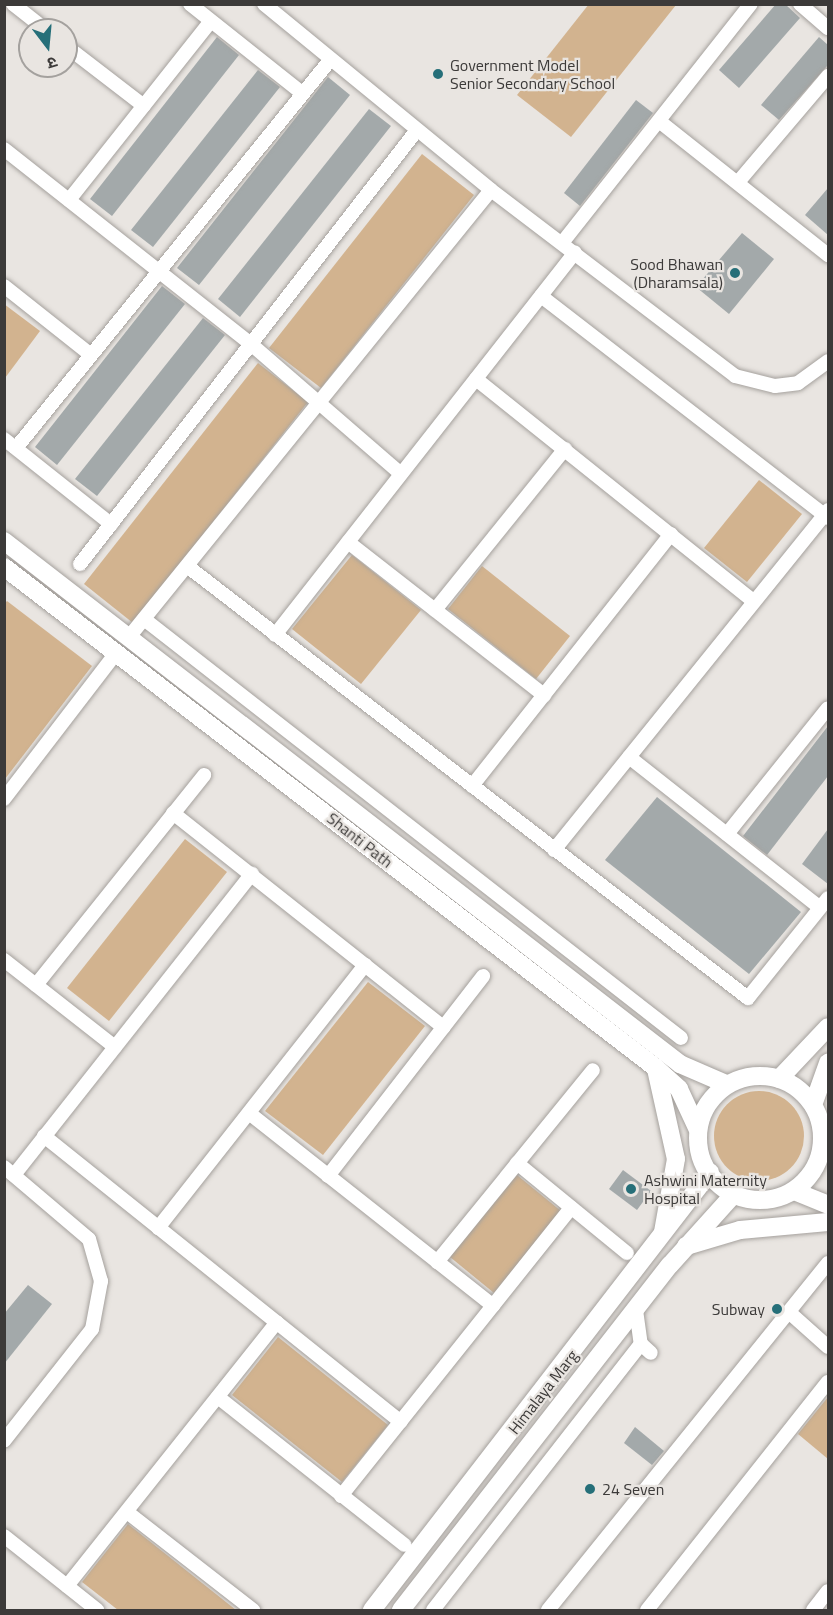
<!DOCTYPE html>
<html>
<head>
<meta charset="utf-8">
<style>
  body { margin:0 }
  #map { position:relative; width:833px; height:1615px; overflow:hidden; background:#e9e5e1; font-family:"Titillium Web","Noto Sans Devanagari",sans-serif }
  div>[style] { position:absolute }
  .green>* { inset:0; background:#d2b38f }
  .round { border-radius:50% }
  .building>* { inset:0; background:#a3a9aa }
  .roads { filter:drop-shadow(0 0 2px #a5a19d) drop-shadow(0 0 2px #a5a19d) }
  .minor>* { height:14px; margin:-7px; padding:0 7px; transform-origin:7px; border-radius:7px; background:#fff }
  .major>* { height:18px; margin:-9px; padding:0 9px; transform-origin:9px; border-radius:9px; background:#fff }
  .major>.ring { margin:-9px; padding:0; box-sizing:content-box; background:none; border:18px solid #fff; border-radius:50% }
  .dots>* { width:16px; height:16px; translate:-50% -50%; box-sizing:border-box; border:3px solid #e9e5e1; border-radius:50% }
  span { translate:-50% -50%; white-space:nowrap; text-align:center; line-height:1.15; -webkit-text-stroke:4.5px #e9e5e1; paint-order:stroke }
  .poi-label { font-size:16px; color:#3c3a39 }
  .left { translate:0 -50%; text-align:left }
  .right { translate:-100% -50%; text-align:right }
  .street-label { font-size:16px; color:#3c3a39 }
  .frame { position:absolute; inset:0; border:6px solid #3c3a39; pointer-events:none }
  .north { position:absolute; left:18px; top:18px; width:60px; height:60px; box-sizing:border-box; background:#e9e5e1; border:2px solid #a4a19e; border-radius:50%; rotate:164deg; font-size:16px; font-weight:700; line-height:24px; text-align:center; color:#3c3a39 }
  .north::after { content:''; display:block; margin:auto; width:21px; height:27px; background:#266f79; clip-path:polygon(50% 0,100% 100%,50% 72%,0 100%) }
</style>
</head>
<body>
<div id="map">
  <div class="green">
    <i style="clip-path:polygon(589px 4px,676px 5px,571px 137px,517px 95px)"></i>
    <i style="clip-path:polygon(422px 154px,474px 195px,321px 388px,269px 348px)"></i>
    <i style="clip-path:polygon(4px 304px,40px 331px,5px 378px,4px 378px)"></i>
    <i style="clip-path:polygon(258px 363px,308px 402px,133px 623px,84px 584px)"></i>
    <i style="clip-path:polygon(759px 480px,802px 514px,747px 582px,704px 548px)"></i>
    <i style="clip-path:polygon(352px 555px,421px 610px,361px 684px,292px 629px)"></i>
    <i style="clip-path:polygon(482px 566px,570px 636px,536px 679px,448px 609px)"></i>
    <i style="clip-path:polygon(7px 601px,92px 666px,5px 779px,4px 604px)"></i>
    <i style="clip-path:polygon(185px 839px,227px 872px,109px 1021px,67px 988px)"></i>
    <i style="clip-path:polygon(368px 982px,425px 1026px,323px 1155px,265px 1111px)"></i>
    <i class="round" style="left:714px;top:1091px;width:90px;height:90px"></i>
    <i style="clip-path:polygon(517px 1175px,561px 1211px,494px 1293px,450px 1257px)"></i>
    <i style="clip-path:polygon(278px 1337px,388px 1425px,342px 1482px,232px 1395px)"></i>
    <i style="clip-path:polygon(828px 1397px,828px 1459px,798px 1434px)"></i>
    <i style="clip-path:polygon(128px 1524px,236px 1610px,118px 1610px,82px 1582px)"></i>
  </div>
  <div class="building">
    <i style="clip-path:polygon(776px 4px,785px 4px,800px 18px,739px 88px,719px 70px)"></i>
    <i style="clip-path:polygon(217px 37px,239px 55px,112px 216px,90px 199px)"></i>
    <i style="clip-path:polygon(819px 37px,828px 45px,828px 65px,779px 120px,761px 105px)"></i>
    <i style="clip-path:polygon(258px 70px,280px 87px,153px 247px,131px 230px)"></i>
    <i style="clip-path:polygon(328px 77px,350px 95px,199px 285px,177px 268px)"></i>
    <i style="clip-path:polygon(636px 100px,653px 113px,580px 206px,564px 193px)"></i>
    <i style="clip-path:polygon(369px 109px,391px 126px,240px 317px,218px 299px)"></i>
    <i style="clip-path:polygon(828px 188px,828px 235px,805px 215px)"></i>
    <i style="clip-path:polygon(742px 233px,774px 259px,729px 314px,696px 287px)"></i>
    <i style="clip-path:polygon(162px 286px,185px 304px,57px 465px,35px 447px)"></i>
    <i style="clip-path:polygon(203px 318px,225px 335px,97px 496px,75px 479px)"></i>
    <i style="clip-path:polygon(828px 726px,828px 776px,767px 855px,743px 836px)"></i>
    <i style="clip-path:polygon(657px 797px,801px 912px,749px 974px,605px 860px)"></i>
    <i style="clip-path:polygon(828px 829px,828px 884px,802px 864px)"></i>
    <i style="clip-path:polygon(623px 1170px,651px 1191px,637px 1210px,609px 1189px)"></i>
    <i style="clip-path:polygon(28px 1285px,52px 1304px,4px 1364px,4px 1314px)"></i>
    <i style="clip-path:polygon(635px 1427px,664px 1451px,652px 1465px,624px 1443px)"></i>
  </div>
  <div class="roads">
    <div class="minor">
      <i style="left:13px;top:4px;width:42px;rotate:38.2deg"></i>
      <i style="left:190px;top:4px;width:143px;rotate:38.5deg"></i>
      <i style="left:264px;top:4px;width:293px;rotate:39.3deg"></i>
      <i style="left:491px;top:190px;width:307px;rotate:37.3deg"></i>
      <i style="left:735px;top:376px;width:41px;rotate:14deg"></i>
      <i style="left:775px;top:386px;width:23px;rotate:-7deg"></i>
      <i style="left:798px;top:383px;width:37px;rotate:-36deg"></i>
      <i style="left:800px;top:4px;width:37px;rotate:41deg"></i>
      <i style="left:66px;top:46px;width:98px;rotate:37.6deg"></i>
      <i style="left:659px;top:121px;width:216px;rotate:38.4deg"></i>
      <i style="left:4px;top:149px;width:315px;rotate:38.3deg"></i>
      <i style="left:251px;top:344px;width:198px;rotate:40.9deg"></i>
      <i style="left:739px;top:181px;width:138px;rotate:-49.7deg"></i>
      <i style="left:69px;top:200px;width:228px;rotate:-51.6deg"></i>
      <i style="left:562px;top:243px;width:305px;rotate:-51.7deg"></i>
      <i style="left:4px;top:286px;width:111px;rotate:38.4deg"></i>
      <i style="left:541px;top:296px;width:363px;rotate:37.7deg"></i>
      <i style="left:476px;top:379px;width:356px;rotate:38.7deg"></i>
      <i style="left:4px;top:439px;width:137px;rotate:38.5deg"></i>
      <i style="left:16px;top:448px;width:499px;rotate:-51deg"></i>
      <i style="left:348px;top:542px;width:249px;rotate:38deg"></i>
      <i style="left:80px;top:564px;width:549px;rotate:-52.17deg"></i>
      <i style="left:187px;top:566px;width:708px;rotate:37.6deg"></i>
      <i style="left:748px;top:998px;width:128px;rotate:-51.3deg"></i>
      <i style="left:435px;top:610px;width:207px;rotate:-51.1deg"></i>
      <i style="left:144px;top:619px;width:681px;rotate:37.96deg"></i>
      <i style="left:275px;top:635px;width:486px;rotate:-51.9deg"></i>
      <i style="left:129px;top:637px;width:575px;rotate:-51deg"></i>
      <i style="left:629px;top:757px;width:243px;rotate:38.3deg"></i>
      <i style="left:472px;top:786px;width:321px;rotate:-51.7deg"></i>
      <i style="left:4px;top:799px;width:184px;rotate:-52.5deg"></i>
      <i style="left:173px;top:813px;width:345px;rotate:38.4deg"></i>
      <i style="left:727px;top:834px;width:161px;rotate:-51.3deg"></i>
      <i style="left:554px;top:850px;width:437px;rotate:-51.1deg"></i>
      <i style="left:4px;top:960px;width:141px;rotate:38.1deg"></i>
      <i style="left:36px;top:985px;width:269px;rotate:-51.3deg"></i>
      <i style="left:249px;top:1113px;width:311px;rotate:38.3deg"></i>
      <i style="left:44px;top:1136px;width:457px;rotate:38.7deg"></i>
      <i style="left:517px;top:1163px;width:142px;rotate:39.3deg"></i>
      <i style="left:4px;top:1167px;width:111px;rotate:40.3deg"></i>
      <i style="left:89px;top:1239px;width:44px;rotate:74.1deg"></i>
      <i style="left:101px;top:1281px;width:49px;rotate:100.6deg"></i>
      <i style="left:92px;top:1329px;width:142px;rotate:128.2deg"></i>
      <i style="left:14px;top:1175px;width:384px;rotate:-51.7deg"></i>
      <i style="left:328px;top:1176px;width:253px;rotate:-52.2deg"></i>
      <i style="left:158px;top:1228px;width:335px;rotate:-51.8deg"></i>
      <i style="left:437px;top:1262px;width:247px;rotate:-50.9deg"></i>
      <i style="left:636px;top:1310px;width:34px;rotate:82deg"></i>
      <i style="left:641px;top:1344px;width:13px;rotate:42deg"></i>
      <i style="left:790px;top:1313px;width:51px;rotate:41.8deg"></i>
      <i style="left:218px;top:1397px;width:238px;rotate:38.4deg"></i>
      <i style="left:341px;top:1496px;width:369px;rotate:-51.4deg"></i>
      <i style="left:127px;top:1512px;width:160px;rotate:37.9deg"></i>
      <i style="left:4px;top:1536px;width:119px;rotate:38.5deg"></i>
      <i style="left:67px;top:1586px;width:337px;rotate:-51.5deg"></i>
      <i style="left:433px;top:1610px;width:338px;rotate:-52deg"></i>
      <i style="left:548px;top:1610px;width:446px;rotate:-51.1deg"></i>
      <i style="left:647px;top:1610px;width:291px;rotate:-51.6deg"></i>
      <i style="left:813px;top:1610px;width:24px;rotate:-52deg"></i>
    </div>
    <div class="major">
      <i style="left:4px;top:541px;width:855px;rotate:37.73deg"></i>
      <i style="left:680px;top:1064px;width:50px;rotate:23.5deg"></i>
      <i style="left:4px;top:567px;width:822px;rotate:37.54deg"></i>
      <i style="left:656px;top:1068px;width:31px;rotate:42deg"></i>
      <i style="left:679px;top:1089px;width:43px;rotate:65.2deg"></i>
      <i style="left:656px;top:1069px;width:92px;rotate:77.5deg"></i>
      <i style="left:676px;top:1159px;width:74px;rotate:100.1deg"></i>
      <i class="ring" style="left:698px;top:1076px;width:106px;height:106px"></i>
      <i style="left:779px;top:1079px;width:71px;rotate:-46.7deg"></i>
      <i style="left:813px;top:1105px;width:45px;rotate:-70.3deg"></i>
      <i style="left:794px;top:1191px;width:37px;rotate:22deg"></i>
      <i style="left:686px;top:1246px;width:56px;rotate:-16.5deg"></i>
      <i style="left:740px;top:1230px;width:88px;rotate:-5.2deg"></i>
      <i style="left:372px;top:1610px;width:553px;rotate:-52.34deg"></i>
      <i style="left:401px;top:1610px;width:437px;rotate:-52.1deg"></i>
      <i style="left:670px;top:1265px;width:96px;rotate:-48deg"></i>
    </div>
  </div>
  <div class="dots">
    <i style="left:438px;top:74px;background:#266f79"></i>
    <i style="left:735px;top:273px;background:#266f79"></i>
    <i style="left:631px;top:1189px;background:#266f79"></i>
    <i style="left:777px;top:1309px;background:#266f79"></i>
    <i style="left:590px;top:1489px;background:#266f79"></i>
  </div>
  <div class="poi-label">
    <span class="left" style="left:450px;top:74px">Government Model<br>Senior Secondary School</span>
    <span class="right" style="left:723px;top:273px">Sood Bhawan<br>(Dharamsala)</span>
    <span class="left" style="left:644px;top:1189px">Ashwini Maternity<br>Hospital</span>
    <span class="right" style="left:765px;top:1309px">Subway</span>
    <span class="left" style="left:602px;top:1489px">24 Seven</span>
  </div>
  <div class="street-label">
    <span style="left:360px;top:840px;rotate:38deg">Shanti Path</span>
    <span style="left:543px;top:1392px;rotate:-52deg">Himalaya Marg</span>
  </div>
  <div class="frame"></div>
  <div class="north">उ</div>
</div>
</body>
</html>
